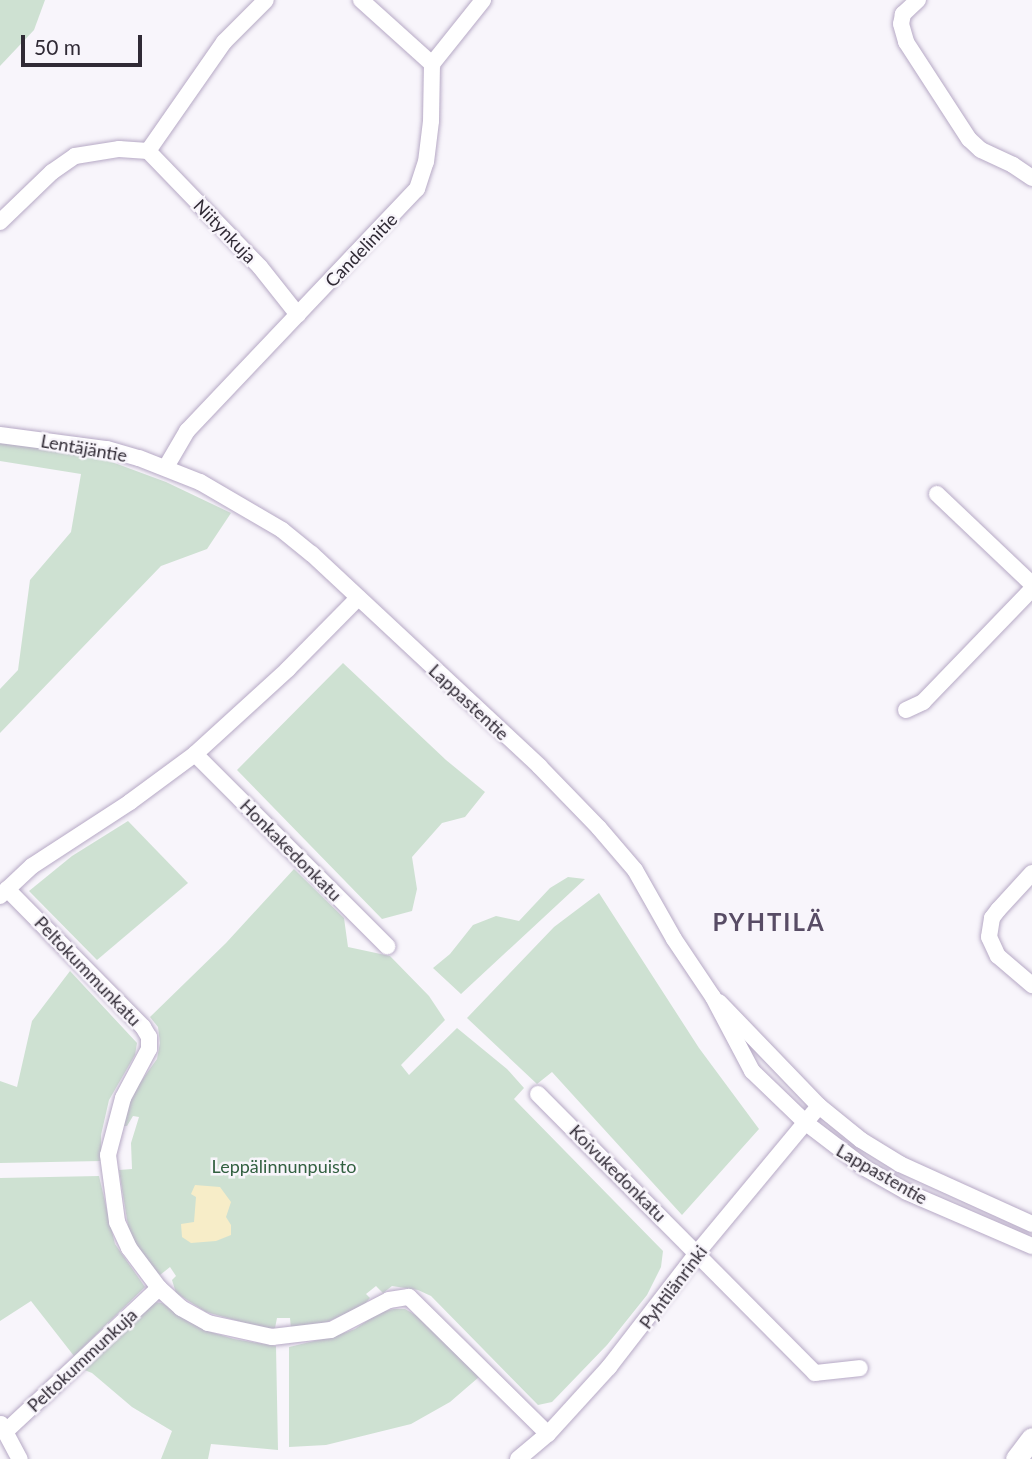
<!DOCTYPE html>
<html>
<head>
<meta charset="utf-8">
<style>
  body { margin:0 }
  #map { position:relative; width:1032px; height:1459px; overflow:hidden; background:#f8f5fb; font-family:Lato,sans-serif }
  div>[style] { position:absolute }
  .green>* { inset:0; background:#cee1d2 }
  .sand>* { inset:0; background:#f7edc8 }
  .roads { filter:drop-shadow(0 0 2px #b6a9c5) drop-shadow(0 0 2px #b6a9c5) }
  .minor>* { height:16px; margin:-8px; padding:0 8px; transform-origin:8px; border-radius:8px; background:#fff }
  .tertiary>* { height:21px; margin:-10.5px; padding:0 10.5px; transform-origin:10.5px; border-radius:10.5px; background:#fff }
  span { translate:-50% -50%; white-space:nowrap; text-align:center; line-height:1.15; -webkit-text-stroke:5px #f8f5fb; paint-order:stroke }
  .street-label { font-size:18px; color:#302a35 }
  .park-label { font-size:18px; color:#326040 }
  .district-label { font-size:24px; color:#584c65; font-weight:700; letter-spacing:2px }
  .scale { position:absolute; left:21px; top:35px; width:121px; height:32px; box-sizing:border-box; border:4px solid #302a35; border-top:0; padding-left:9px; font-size:21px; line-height:24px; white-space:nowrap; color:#302a35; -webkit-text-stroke:5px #f8f5fb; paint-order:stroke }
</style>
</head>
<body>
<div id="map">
  <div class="green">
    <i style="clip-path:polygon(0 0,45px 0,34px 30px,0 66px)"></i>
    <i style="clip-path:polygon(0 443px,93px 455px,166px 482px,231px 513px,207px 549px,161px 566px,0 733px,0 689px,18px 670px,30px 580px,71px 532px,81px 474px,0 461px)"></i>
    <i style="clip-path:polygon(343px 663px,446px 760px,485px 792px,465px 817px,442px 823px,412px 857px,417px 889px,412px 911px,382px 919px,237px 770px)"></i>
    <i style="clip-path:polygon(128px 821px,188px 883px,97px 960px,29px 891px,72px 856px)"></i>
    <i style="clip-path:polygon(294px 869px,344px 918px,348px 947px,390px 956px,429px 996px,445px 1020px,401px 1065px,409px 1075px,457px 1028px,507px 1069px,524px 1088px,514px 1099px,663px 1251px,661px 1267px,647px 1295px,607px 1345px,552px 1402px,538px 1405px,431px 1296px,418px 1290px,392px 1286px,383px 1293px,376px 1286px,366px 1294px,370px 1298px,363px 1306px,318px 1326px,291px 1329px,290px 1318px,277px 1318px,275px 1328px,263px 1328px,206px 1312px,176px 1293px,172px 1280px,176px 1276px,170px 1267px,160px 1275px,148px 1263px,129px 1232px,119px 1170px,132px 1169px,131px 1143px,139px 1117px,133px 1116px,127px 1126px,121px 1126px,132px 1094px,157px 1059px,160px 1043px,158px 1027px,150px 1017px,226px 943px)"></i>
    <i style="clip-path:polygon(568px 877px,585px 879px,461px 994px,433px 968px,450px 954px,473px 925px,496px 916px,519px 921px,550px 888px)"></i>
    <i style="clip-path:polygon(599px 893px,699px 1048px,759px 1129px,682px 1215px,552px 1072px,537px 1084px,467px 1018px,554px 927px)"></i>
    <i style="clip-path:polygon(70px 971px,137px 1043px,135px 1055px,109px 1100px,101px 1135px,101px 1161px,0 1163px,0 1081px,17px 1087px,32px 1021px)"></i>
    <i style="clip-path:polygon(99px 1176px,115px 1244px,145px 1287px,74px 1356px,31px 1301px,0 1321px,0 1178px)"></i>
    <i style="clip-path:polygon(154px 1302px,162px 1303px,204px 1330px,234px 1339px,276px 1346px,278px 1450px,211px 1444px,208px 1459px,161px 1459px,172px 1431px,132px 1407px,92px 1373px,82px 1369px)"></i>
    <i style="clip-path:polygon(394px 1309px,405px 1309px,424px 1320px,479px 1377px,450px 1402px,411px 1424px,326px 1445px,289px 1447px,289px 1347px,335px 1336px,355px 1329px,380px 1312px)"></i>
  </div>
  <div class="sand">
    <i style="clip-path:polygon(195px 1185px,220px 1187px,231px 1202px,226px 1217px,231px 1225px,231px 1235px,216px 1241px,191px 1243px,182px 1237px,181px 1224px,194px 1222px,196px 1197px,191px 1194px)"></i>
  </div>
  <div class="roads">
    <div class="minor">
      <i style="left:361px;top:0;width:96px;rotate:42deg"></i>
      <i style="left:918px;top:0;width:21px;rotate:137deg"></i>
      <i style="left:903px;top:14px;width:10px;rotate:101deg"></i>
      <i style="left:901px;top:24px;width:19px;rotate:74deg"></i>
      <i style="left:906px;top:42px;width:116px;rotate:57deg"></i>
      <i style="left:969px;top:139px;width:16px;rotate:43deg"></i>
      <i style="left:981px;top:150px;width:35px;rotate:25deg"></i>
      <i style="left:1013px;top:165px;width:23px;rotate:34deg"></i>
      <i style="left:148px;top:151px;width:161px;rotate:46deg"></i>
      <i style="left:260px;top:267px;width:61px;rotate:51.6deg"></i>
      <i style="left:148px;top:151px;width:133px;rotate:-55.1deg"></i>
      <i style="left:224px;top:42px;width:59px;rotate:-45deg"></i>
      <i style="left:0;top:222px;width:72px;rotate:-43.9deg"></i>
      <i style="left:52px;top:172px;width:28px;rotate:-35deg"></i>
      <i style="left:75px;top:156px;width:45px;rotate:-9deg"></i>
      <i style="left:119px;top:149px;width:29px;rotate:4deg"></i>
      <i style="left:0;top:435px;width:108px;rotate:7.5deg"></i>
      <i style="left:107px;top:449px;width:33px;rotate:16deg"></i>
      <i style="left:139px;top:458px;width:66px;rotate:21.5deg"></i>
      <i style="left:200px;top:482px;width:95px;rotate:30.3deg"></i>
      <i style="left:282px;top:530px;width:38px;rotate:39deg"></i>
      <i style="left:312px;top:554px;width:311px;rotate:43deg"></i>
      <i style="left:539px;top:766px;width:86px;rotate:45.9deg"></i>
      <i style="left:599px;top:828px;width:55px;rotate:49.4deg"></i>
      <i style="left:635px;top:870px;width:79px;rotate:60.5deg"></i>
      <i style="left:674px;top:939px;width:70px;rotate:56.1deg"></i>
      <i style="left:713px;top:997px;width:84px;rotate:62.2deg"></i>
      <i style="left:752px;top:1071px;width:75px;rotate:43.9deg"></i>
      <i style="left:806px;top:1123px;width:74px;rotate:37.3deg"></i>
      <i style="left:865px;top:1168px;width:48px;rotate:29.7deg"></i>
      <i style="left:907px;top:1192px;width:136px;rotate:23.4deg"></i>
      <i style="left:166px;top:467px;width:42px;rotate:-59.7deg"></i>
      <i style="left:187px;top:431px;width:334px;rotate:-46.5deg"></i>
      <i style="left:417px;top:189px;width:28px;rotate:-72deg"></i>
      <i style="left:426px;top:162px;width:41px;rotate:-83deg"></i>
      <i style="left:431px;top:121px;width:57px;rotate:-89deg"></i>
      <i style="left:432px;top:64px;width:82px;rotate:-51.4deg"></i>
      <i style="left:937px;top:494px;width:131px;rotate:43.5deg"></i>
      <i style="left:906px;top:710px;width:19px;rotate:-25deg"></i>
      <i style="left:923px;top:702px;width:157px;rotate:-46deg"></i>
      <i style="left:195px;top:754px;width:272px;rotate:45deg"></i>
      <i style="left:1032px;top:873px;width:50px;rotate:132.6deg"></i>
      <i style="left:998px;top:910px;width:10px;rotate:127deg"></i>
      <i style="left:992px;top:918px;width:19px;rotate:99deg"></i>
      <i style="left:989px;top:937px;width:21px;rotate:65deg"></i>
      <i style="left:998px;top:956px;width:45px;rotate:40.5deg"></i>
      <i style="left:7px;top:889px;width:194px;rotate:45.4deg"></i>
      <i style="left:143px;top:1027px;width:12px;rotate:59deg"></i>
      <i style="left:149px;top:1037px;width:12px;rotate:90deg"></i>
      <i style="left:149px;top:1049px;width:55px;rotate:118deg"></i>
      <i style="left:123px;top:1098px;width:59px;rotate:104.7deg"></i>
      <i style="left:108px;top:1155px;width:68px;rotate:82.3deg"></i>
      <i style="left:117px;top:1222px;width:29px;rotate:65deg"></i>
      <i style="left:129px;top:1248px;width:50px;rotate:53.1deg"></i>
      <i style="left:159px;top:1288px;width:30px;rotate:42deg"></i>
      <i style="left:181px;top:1308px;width:31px;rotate:29deg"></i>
      <i style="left:208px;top:1323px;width:66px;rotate:12.3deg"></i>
      <i style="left:272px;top:1337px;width:59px;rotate:-6.8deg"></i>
      <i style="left:331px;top:1330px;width:65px;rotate:-27.3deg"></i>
      <i style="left:389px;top:1300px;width:20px;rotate:-9deg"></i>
      <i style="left:409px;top:1297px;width:195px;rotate:44.6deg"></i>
      <i style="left:0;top:896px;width:44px;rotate:-43.2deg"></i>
      <i style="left:32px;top:866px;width:117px;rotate:-33.1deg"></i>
      <i style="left:130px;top:802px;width:81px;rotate:-36.4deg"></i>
      <i style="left:195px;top:754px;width:126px;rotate:-42.4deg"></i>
      <i style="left:288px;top:669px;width:100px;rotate:-45.4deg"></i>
      <i style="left:719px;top:1002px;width:144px;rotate:46.1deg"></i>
      <i style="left:819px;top:1106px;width:54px;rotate:39deg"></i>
      <i style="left:861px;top:1140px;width:46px;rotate:31.6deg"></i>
      <i style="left:900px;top:1164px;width:145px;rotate:24.4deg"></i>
      <i style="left:538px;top:1094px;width:393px;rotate:45.2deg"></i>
      <i style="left:815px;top:1373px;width:45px;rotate:-6.3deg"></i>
      <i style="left:1px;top:1424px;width:40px;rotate:62deg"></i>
      <i style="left:5px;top:1432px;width:211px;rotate:-43.1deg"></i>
      <i style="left:518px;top:1459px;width:39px;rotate:-40deg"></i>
      <i style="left:548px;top:1434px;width:91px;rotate:-47.7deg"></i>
      <i style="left:609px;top:1367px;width:144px;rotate:-52.3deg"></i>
      <i style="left:697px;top:1253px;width:191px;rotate:-50.3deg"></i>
    </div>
    <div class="tertiary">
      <i style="left:1016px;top:1459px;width:26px;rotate:-53deg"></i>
    </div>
  </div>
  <div class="street-label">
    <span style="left:225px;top:231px;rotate:46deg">Niitynkuja</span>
    <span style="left:361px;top:250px;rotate:-46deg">Candelinitie</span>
    <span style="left:84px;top:448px;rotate:10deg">Lentäjäntie</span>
    <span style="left:469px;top:702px;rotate:43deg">Lappastentie</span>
    <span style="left:291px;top:850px;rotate:45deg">Honkakedonkatu</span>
    <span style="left:88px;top:971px;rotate:46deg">Peltokummunkatu</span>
    <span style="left:618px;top:1173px;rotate:45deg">Koivukedonkatu</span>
    <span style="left:882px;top:1174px;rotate:30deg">Lappastentie</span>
    <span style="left:673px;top:1287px;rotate:-53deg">Pyhtilänrinki</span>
    <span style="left:82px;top:1360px;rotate:-43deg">Peltokummunkuja</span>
  </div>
  <div class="park-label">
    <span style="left:284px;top:1166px">Leppälinnunpuisto</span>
  </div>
  <div class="district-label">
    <span style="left:769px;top:922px">PYHTILÄ</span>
  </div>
  <div class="scale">50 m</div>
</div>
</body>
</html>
